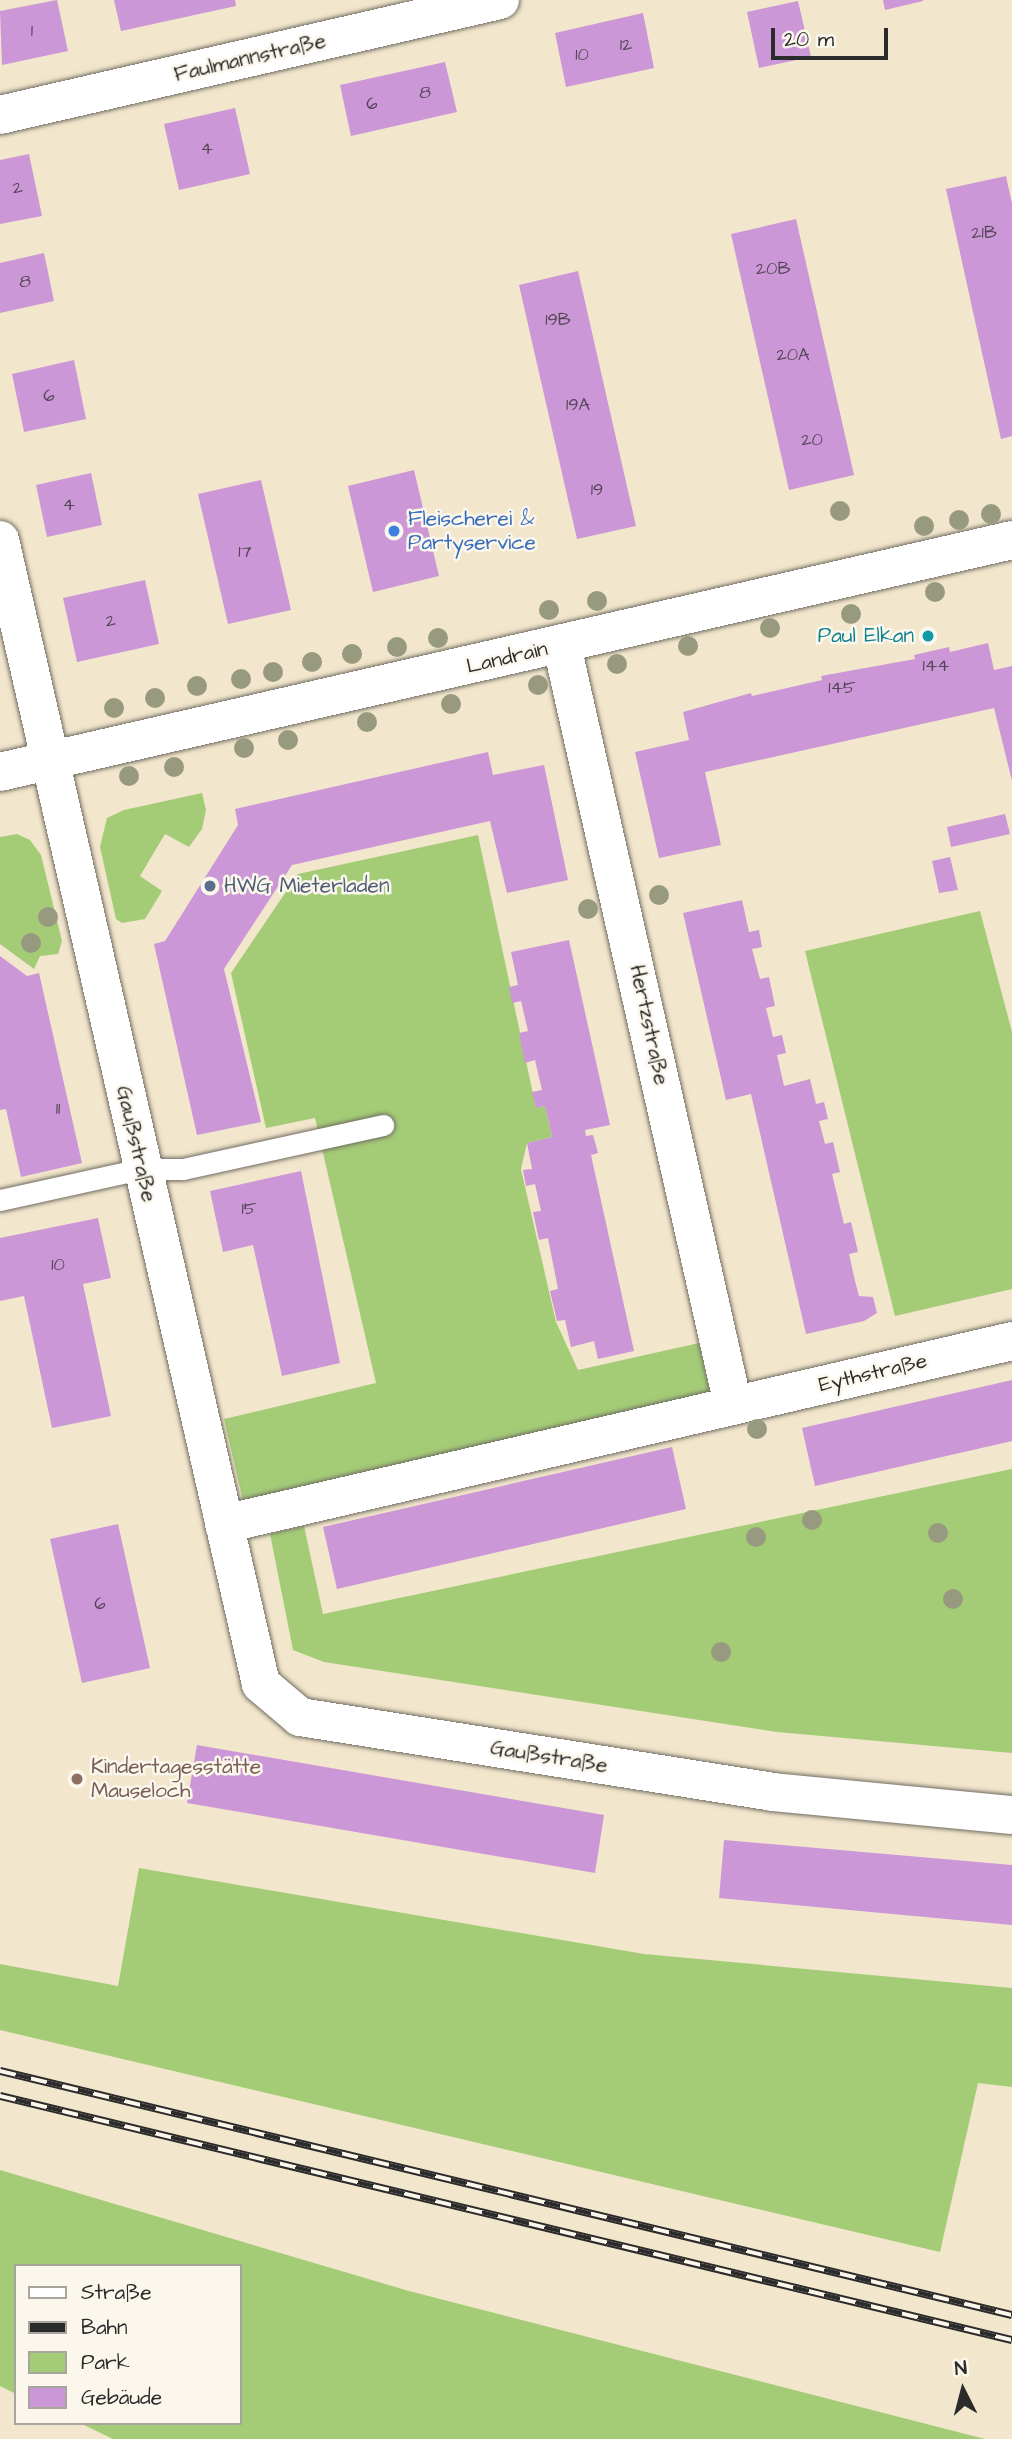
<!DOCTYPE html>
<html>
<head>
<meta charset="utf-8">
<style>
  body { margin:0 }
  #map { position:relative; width:1012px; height:2439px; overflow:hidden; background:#f2e6cc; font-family:"Architects Daughter",sans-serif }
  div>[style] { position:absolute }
  .green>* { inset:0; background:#a4cc77 }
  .building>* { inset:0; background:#cc97d7 }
  .roads { filter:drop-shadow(0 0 2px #716c63) drop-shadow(0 0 2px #716c63) }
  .lane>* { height:21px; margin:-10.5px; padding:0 10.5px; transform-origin:10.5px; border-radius:10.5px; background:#fff }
  .street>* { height:38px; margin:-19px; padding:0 19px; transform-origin:19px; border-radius:19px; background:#fff }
  .secondary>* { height:38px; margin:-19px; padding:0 19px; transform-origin:19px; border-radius:19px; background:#fff }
  .rail>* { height:8px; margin-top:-4px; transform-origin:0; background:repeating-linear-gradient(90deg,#fbf7ec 0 16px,#2b2b2b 0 32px); box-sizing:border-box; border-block:2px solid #2b2b2b }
  .trees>* { width:20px; height:20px; margin:-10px; border-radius:50%; background:#989a80 }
  .dots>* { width:19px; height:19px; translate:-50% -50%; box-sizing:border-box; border:4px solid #fbf7ec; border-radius:50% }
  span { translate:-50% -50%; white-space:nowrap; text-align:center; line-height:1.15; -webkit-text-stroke:5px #fbf7ec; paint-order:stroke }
  .number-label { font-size:18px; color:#534656 }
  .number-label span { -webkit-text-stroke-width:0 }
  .street-label { font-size:21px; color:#2b2b2b }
  .shop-label { font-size:21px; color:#366cbe }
  .left { translate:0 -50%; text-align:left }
  .culture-label { font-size:21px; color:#0d838f }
  .right { translate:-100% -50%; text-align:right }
  .service-label { font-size:21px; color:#4e5e75 }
  .education-label { font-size:21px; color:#785e54 }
  .legend { position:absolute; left:14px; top:2264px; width:228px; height:161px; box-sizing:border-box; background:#fbf7ec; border:2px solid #a8a59f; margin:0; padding:9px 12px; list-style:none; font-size:21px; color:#2b2b2b }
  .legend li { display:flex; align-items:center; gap:14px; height:35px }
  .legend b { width:35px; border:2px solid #a8a59f }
  .north { position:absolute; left:928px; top:2355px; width:70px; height:70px; -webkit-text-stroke:5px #fbf7ec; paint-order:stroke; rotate:354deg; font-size:19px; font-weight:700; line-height:28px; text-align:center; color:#2b2b2b }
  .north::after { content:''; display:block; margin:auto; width:24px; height:32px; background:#2b2b2b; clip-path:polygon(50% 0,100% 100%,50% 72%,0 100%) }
  .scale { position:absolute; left:771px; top:28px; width:117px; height:32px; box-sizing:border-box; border:4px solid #2b2b2b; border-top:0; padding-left:9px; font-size:21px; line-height:24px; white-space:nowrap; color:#2b2b2b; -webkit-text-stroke:5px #fbf7ec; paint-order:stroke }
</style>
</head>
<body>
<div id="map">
  <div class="green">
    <i style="clip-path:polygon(202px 793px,206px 810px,202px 829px,189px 847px,165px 834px,140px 876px,162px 891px,145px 919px,122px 923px,116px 919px,100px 847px,107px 818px,124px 810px)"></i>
    <i style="clip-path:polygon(17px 834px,30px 840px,41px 855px,62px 941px,58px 954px,40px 956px,34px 969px,0 944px,0 837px)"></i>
    <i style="clip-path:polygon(478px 835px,536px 1108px,545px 1106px,552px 1137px,527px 1143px,521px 1169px,556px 1322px,578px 1370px,699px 1343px,712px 1402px,245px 1509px,224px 1419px,376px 1383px,315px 1118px,266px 1128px,231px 973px,298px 874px)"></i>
    <i style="clip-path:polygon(980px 911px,1012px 1032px,1012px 1289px,895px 1316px,805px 951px)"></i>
    <i style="clip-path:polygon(1012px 1469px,1012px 1753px,777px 1732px,324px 1662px,293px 1650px,270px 1534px,304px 1526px,323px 1614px)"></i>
    <i style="clip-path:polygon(139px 1868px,644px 1954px,1012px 1988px,1012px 2087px,978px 2083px,940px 2252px,0 2030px,0 1964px,118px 1986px)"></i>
    <i style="clip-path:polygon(0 2170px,409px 2291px,985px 2439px,113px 2439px,80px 2423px,240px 2423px,240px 2266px,16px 2266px,16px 2394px,0 2386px)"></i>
  </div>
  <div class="building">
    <i style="clip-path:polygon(57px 0,68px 51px,2px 65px,0 11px)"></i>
    <i style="clip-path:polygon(114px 0,235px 0,236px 6px,121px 31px)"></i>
    <i style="clip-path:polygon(883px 0,923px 0,923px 1px,885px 10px)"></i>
    <i style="clip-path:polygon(798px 1px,811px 57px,759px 68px,747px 12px)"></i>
    <i style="clip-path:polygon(643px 13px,654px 68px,566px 87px,555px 33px)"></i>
    <i style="clip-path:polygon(445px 62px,457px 112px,351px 136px,340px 85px)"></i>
    <i style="clip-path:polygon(235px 108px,250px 174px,179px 190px,164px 124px)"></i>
    <i style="clip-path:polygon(29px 154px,42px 216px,0 224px,0 160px)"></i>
    <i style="clip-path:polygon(1006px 176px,1012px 204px,1012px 436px,1001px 439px,946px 189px)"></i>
    <i style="clip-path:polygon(796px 219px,854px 475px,789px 490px,731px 234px)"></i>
    <i style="clip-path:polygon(44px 253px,54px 301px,0 313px,0 263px)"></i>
    <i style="clip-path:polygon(578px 271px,636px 526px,577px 539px,519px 285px)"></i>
    <i style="clip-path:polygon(74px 360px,86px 419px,24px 432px,12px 374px)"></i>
    <i style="clip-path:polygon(414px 470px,439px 576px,373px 592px,348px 486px)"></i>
    <i style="clip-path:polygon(91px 473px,102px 525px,47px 537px,36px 485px)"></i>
    <i style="clip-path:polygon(261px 480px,291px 610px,228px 624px,198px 494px)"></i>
    <i style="clip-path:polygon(145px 580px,159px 644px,77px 662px,63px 598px)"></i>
    <i style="clip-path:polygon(988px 643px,994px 670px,1012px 666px,1012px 781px,994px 708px,705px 772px,721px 845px,659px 858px,635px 752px,689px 740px,683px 712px,751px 693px,752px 696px,822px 680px,821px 676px,915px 659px,914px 655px,949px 647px,950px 652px)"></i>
    <i style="clip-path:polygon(488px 752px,493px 775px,544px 765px,568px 880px,507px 893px,490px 821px,292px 865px,224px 969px,261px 1122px,197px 1135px,154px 944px,165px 941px,238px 825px,235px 809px)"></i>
    <i style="clip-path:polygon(1005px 814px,1010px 834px,951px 847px,947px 827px)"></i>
    <i style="clip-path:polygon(950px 857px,958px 890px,939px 893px,932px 861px)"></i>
    <i style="clip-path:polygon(742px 900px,749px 932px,759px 930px,762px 947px,752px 949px,760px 979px,769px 977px,775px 1006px,766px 1008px,773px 1037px,782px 1035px,786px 1053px,777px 1055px,784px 1086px,810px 1079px,816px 1104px,824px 1102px,828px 1119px,819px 1121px,825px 1144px,833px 1142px,840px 1172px,832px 1174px,844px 1224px,851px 1222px,858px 1252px,849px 1254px,855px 1281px,859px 1296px,873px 1297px,877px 1313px,864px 1321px,806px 1334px,751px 1094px,726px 1100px,683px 913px)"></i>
    <i style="clip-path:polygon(569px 940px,610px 1125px,585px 1130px,586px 1136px,593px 1135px,598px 1153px,591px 1155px,634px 1351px,598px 1359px,594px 1341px,571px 1347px,565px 1320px,557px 1321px,550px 1291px,558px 1289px,548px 1238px,539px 1240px,533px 1212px,541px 1211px,535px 1184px,526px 1186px,523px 1170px,532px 1169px,527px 1143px,552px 1137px,545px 1106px,536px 1108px,532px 1092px,542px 1090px,535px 1060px,525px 1063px,519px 1033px,528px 1031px,521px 1001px,512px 1003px,509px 987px,518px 985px,511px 952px)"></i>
    <i style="clip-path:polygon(0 956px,27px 976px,39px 973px,82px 1163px,21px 1177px,6px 1109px,0 1110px)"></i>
    <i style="clip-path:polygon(301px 1171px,340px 1363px,282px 1376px,253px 1245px,223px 1252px,210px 1191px)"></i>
    <i style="clip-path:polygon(98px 1218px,111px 1278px,83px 1284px,111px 1416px,52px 1428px,24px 1296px,0 1301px,0 1238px)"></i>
    <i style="clip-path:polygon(1012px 1380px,1012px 1441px,815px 1486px,802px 1428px)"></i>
    <i style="clip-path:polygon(672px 1447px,686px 1509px,337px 1589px,323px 1527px)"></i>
    <i style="clip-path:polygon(118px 1524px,150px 1668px,82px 1683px,50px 1539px)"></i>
    <i style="clip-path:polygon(197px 1745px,604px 1815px,595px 1873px,187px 1803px)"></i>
    <i style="clip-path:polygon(724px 1840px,1012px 1865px,1012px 1925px,719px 1898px)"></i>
  </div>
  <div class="roads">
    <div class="lane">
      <i style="left:0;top:1200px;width:144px;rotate:-12.4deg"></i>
      <i style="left:141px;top:1169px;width:42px"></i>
      <i style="left:183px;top:1169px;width:205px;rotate:-12.4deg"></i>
    </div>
    <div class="street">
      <i style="left:0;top:115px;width:513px;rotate:-12.95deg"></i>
      <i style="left:0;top:540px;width:1173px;rotate:77.15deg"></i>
      <i style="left:261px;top:1684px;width:51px;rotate:40.2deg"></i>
      <i style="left:300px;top:1717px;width:478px;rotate:9deg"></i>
      <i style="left:772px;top:1792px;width:241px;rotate:5.5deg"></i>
      <i style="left:562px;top:646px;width:778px;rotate:77.3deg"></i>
      <i style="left:224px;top:1524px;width:809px;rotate:-13.07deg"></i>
    </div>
    <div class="secondary">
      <i style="left:0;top:772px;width:1038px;rotate:-12.91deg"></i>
    </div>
  </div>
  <div class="rail">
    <i style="left:0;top:2071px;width:1041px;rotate:13.56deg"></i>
    <i style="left:0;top:2096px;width:1041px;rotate:13.56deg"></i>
  </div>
  <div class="trees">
    <i style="left:840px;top:511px"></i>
    <i style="left:991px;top:514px"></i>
    <i style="left:959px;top:520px"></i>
    <i style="left:924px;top:526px"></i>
    <i style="left:935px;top:592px"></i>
    <i style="left:597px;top:601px"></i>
    <i style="left:549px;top:610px"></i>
    <i style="left:851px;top:614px"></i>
    <i style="left:770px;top:628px"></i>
    <i style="left:438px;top:638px"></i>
    <i style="left:688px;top:646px"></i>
    <i style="left:397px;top:647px"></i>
    <i style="left:352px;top:654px"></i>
    <i style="left:312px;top:662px"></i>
    <i style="left:617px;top:664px"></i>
    <i style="left:273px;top:672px"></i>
    <i style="left:241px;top:679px"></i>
    <i style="left:538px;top:685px"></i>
    <i style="left:197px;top:686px"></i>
    <i style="left:155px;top:698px"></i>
    <i style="left:451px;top:704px"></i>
    <i style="left:114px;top:708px"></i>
    <i style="left:367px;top:722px"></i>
    <i style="left:288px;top:740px"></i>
    <i style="left:244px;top:748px"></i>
    <i style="left:174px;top:767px"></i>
    <i style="left:129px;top:776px"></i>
    <i style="left:659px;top:895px"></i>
    <i style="left:588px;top:909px"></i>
    <i style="left:48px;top:917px"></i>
    <i style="left:31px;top:943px"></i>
    <i style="left:757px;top:1429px"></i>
    <i style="left:812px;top:1520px"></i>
    <i style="left:938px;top:1533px"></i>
    <i style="left:756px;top:1537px"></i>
    <i style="left:953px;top:1599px"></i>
    <i style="left:721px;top:1652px"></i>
  </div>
  <div class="dots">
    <i style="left:394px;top:531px;background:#3f7fe0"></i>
    <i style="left:928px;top:636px;background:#0f9aa8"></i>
    <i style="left:210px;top:886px;background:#5c6f8a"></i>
    <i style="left:77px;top:1779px;background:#8d6e63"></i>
  </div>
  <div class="number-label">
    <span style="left:32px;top:31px">1</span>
    <span style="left:626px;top:45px">12</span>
    <span style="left:582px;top:55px">10</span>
    <span style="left:425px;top:93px">8</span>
    <span style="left:372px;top:104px">6</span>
    <span style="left:207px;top:149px">4</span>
    <span style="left:18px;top:188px">2</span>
    <span style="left:984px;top:233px">21B</span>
    <span style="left:773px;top:269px">20B</span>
    <span style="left:25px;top:282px">8</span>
    <span style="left:558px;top:320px">19B</span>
    <span style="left:793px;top:355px">20A</span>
    <span style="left:49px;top:396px">6</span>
    <span style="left:578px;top:405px">19A</span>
    <span style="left:812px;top:440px">20</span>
    <span style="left:597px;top:490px">19</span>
    <span style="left:69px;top:505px">4</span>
    <span style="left:245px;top:552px">17</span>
    <span style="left:111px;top:621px">2</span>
    <span style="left:936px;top:666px">144</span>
    <span style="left:842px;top:688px">145</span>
    <span style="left:58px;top:1109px">11</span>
    <span style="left:249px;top:1209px">15</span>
    <span style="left:58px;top:1265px">10</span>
    <span style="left:100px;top:1604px">6</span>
  </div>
  <div class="street-label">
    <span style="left:250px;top:58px;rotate:-13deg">Faulmannstraße</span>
    <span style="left:507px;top:658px;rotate:-13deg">Landrain</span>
    <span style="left:649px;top:1025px;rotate:78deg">Hertzstraße</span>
    <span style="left:136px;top:1144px;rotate:77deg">Gaußstraße</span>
    <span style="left:873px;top:1373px;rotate:-13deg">Eythstraße</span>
    <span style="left:549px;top:1757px;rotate:9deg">Gaußstraße</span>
  </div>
  <div class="shop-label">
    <span class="left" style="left:408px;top:531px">Fleischerei &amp;<br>Partyservice</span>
  </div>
  <div class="culture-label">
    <span class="right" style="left:914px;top:636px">Paul Elkan</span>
  </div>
  <div class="service-label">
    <span class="left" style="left:224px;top:886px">HWG Mieterladen</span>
  </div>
  <div class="education-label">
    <span class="left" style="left:91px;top:1779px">Kindertagesstätte<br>Mauseloch</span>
  </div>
  <ul class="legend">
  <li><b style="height:9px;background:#fff"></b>Straße</li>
  <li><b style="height:9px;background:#2b2b2b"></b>Bahn</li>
  <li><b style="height:19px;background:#a4cc77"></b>Park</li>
  <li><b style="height:19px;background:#cc97d7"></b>Gebäude</li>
  </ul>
  <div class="north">N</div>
  <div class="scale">20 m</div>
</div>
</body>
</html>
